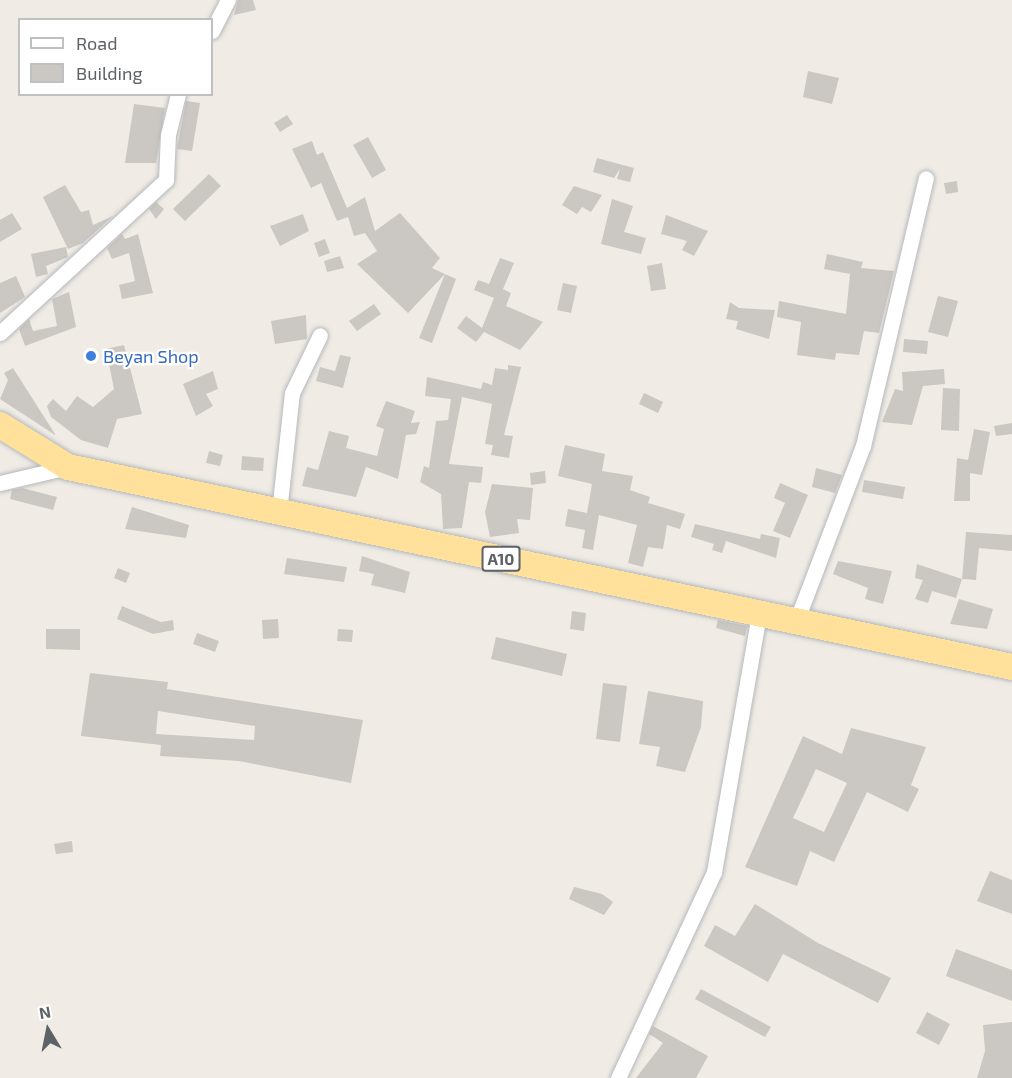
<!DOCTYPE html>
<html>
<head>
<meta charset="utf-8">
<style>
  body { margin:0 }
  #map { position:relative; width:1012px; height:1078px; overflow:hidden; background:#f0ece5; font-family:"Exo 2",sans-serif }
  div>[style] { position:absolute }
  .building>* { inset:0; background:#cbc7c2 }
  .roads { filter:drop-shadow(0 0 2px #b5b8bc) drop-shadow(0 0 2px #b5b8bc) }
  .minor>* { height:15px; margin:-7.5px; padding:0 7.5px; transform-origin:7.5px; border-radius:7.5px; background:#fff }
  .trunk>* { height:26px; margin:-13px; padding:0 13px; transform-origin:13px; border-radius:13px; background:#ffe19c }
  .dots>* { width:16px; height:16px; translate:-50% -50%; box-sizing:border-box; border:3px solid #fff; border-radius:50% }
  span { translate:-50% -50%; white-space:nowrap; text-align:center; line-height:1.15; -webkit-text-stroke:4.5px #fff; paint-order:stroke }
  .shield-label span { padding:2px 4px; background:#fff; border:2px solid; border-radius:4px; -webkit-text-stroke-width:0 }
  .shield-label { font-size:16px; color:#5c6266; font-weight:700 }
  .shop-label { font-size:18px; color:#366cbe }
  .left { translate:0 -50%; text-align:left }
  .legend { position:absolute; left:18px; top:18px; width:195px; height:78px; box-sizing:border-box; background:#fff; border:2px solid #bec0c2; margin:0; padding:8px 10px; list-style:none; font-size:18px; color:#5c6266 }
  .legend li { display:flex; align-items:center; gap:12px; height:30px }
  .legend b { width:30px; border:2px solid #bec0c2 }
  .north { position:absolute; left:18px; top:1000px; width:60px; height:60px; -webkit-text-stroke:4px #fff; paint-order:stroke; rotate:350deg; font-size:16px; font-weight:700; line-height:24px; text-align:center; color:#5c6266 }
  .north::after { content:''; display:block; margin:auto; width:21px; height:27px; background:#5c6266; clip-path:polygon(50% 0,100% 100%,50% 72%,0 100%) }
</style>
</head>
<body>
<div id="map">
  <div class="building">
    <i style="clip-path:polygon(238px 0,253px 0,256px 10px,234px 15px)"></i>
    <i style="clip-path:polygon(808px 71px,839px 78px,832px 104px,803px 97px)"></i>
    <i style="clip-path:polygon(186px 101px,200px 103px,192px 151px,177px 149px)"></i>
    <i style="clip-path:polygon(134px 104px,165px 108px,156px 163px,125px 163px)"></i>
    <i style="clip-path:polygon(287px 115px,293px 124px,280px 132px,274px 123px)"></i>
    <i style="clip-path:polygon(368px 137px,386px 170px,372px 178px,353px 145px)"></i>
    <i style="clip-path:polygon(312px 141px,317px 155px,323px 152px,347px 208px,365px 197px,375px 231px,400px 213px,440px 258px,432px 268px,445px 274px,408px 313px,357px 264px,377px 251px,365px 233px,354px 236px,348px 217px,337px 221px,321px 183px,311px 188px,292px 149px)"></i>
    <i style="clip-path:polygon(597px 158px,634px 168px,630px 182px,617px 179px,620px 169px,614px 178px,593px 172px)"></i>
    <i style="clip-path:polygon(209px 174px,221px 186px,185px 221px,173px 209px)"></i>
    <i style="clip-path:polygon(957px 181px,958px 192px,946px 194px,944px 183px)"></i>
    <i style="clip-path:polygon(65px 185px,81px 212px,89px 210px,93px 225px,113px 216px,83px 243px,68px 249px,43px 197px)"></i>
    <i style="clip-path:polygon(574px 186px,602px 195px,591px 212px,582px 207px,577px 214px,562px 205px)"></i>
    <i style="clip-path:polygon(612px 199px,633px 206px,624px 232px,646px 238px,641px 254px,601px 244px)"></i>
    <i style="clip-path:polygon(156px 202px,164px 209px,156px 219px,149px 209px)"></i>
    <i style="clip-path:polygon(12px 213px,22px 229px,0 242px,0 220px)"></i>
    <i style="clip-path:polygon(303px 214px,309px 231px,280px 246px,270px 226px)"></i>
    <i style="clip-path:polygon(666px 215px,708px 231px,694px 256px,682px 250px,687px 241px,661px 234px)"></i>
    <i style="clip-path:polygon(122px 234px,125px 239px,138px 234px,153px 293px,122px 299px,119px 285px,135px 281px,129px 253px,112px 259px,107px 248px)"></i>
    <i style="clip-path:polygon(325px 239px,330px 253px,319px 257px,314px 243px)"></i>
    <i style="clip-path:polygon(66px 247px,68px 257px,46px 266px,48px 274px,36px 277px,31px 254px)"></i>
    <i style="clip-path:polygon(827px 254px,863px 262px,861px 268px,894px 271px,879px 333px,864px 331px,859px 355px,836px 353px,835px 360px,797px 355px,801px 322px,777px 317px,779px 301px,846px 314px,850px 274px,824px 269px)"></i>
    <i style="clip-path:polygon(340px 256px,344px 268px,327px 272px,324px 261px)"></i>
    <i style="clip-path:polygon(500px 258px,514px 263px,503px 289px,511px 293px,506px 306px,543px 322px,520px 350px,484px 332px,476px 342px,457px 328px,466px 316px,482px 328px,494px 298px,474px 290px,478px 280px,489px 284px)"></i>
    <i style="clip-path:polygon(662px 263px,666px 289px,651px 291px,647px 266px)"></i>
    <i style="clip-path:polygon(445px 274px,456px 279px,432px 343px,419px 338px)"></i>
    <i style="clip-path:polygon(16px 276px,25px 297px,0 313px,0 283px)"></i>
    <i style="clip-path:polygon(563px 283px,577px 286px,571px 313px,557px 310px)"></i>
    <i style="clip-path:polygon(69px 292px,76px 327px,25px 346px,19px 329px,29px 319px,33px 331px,57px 326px,52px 299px)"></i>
    <i style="clip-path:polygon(938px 296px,958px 301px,948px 337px,928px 332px)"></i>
    <i style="clip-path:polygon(730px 302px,739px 308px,775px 310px,769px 339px,736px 329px,738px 321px,726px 319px)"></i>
    <i style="clip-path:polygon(374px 304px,381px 314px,357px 331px,349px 321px)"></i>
    <i style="clip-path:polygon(306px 315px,307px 339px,275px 344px,271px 321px)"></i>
    <i style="clip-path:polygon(904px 339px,928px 341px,927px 354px,903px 352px)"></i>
    <i style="clip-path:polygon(124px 345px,142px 414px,117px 419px,108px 448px,81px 440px,51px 417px,47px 406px,53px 399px,66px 411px,77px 396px,93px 407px,114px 389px,106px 349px)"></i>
    <i style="clip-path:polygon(340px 355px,351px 357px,343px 388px,316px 381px,320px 367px,335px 371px)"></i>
    <i style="clip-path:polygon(508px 365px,521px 367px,504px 435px,513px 436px,509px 458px,491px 455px,493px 445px,485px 444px,492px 404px,462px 397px,449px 464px,483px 467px,481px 483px,469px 482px,462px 528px,443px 529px,441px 494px,420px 482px,424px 466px,429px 468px,436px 421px,448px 420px,451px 399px,425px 396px,427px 377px,481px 389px,483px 382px,492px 385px,495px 368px,508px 370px)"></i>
    <i style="clip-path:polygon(13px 368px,55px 434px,55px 435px,0 399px,8px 380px,4px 373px)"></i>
    <i style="clip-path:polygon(944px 369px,945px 384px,923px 386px,912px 425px,882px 422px,895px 389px,903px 391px,902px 372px)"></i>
    <i style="clip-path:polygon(213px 371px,218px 389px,206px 394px,213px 406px,196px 416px,183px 384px)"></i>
    <i style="clip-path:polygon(943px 388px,960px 389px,959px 431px,941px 430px)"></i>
    <i style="clip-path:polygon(644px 393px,663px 402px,658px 413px,639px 404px)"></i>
    <i style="clip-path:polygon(386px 401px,415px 411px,411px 423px,420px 422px,416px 434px,406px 435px,398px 479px,366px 467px,356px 497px,302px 486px,307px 467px,318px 470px,329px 431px,349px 436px,346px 448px,377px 456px,384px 429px,376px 426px)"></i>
    <i style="clip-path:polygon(1012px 423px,1012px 434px,996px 436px,994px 426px)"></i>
    <i style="clip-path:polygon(974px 429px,990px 432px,982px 475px,970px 473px,970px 501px,954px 501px,957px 458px,968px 460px)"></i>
    <i style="clip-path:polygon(565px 445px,605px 454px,602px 471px,633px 476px,630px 490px,650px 497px,648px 503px,685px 514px,680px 529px,667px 525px,663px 549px,648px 547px,643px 567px,628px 563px,637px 525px,599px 515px,593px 550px,582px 548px,585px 530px,565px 526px,568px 509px,587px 513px,592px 484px,558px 476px)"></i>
    <i style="clip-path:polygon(209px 451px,223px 455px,220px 466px,206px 463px)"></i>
    <i style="clip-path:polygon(242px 456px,264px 458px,263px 471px,241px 470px)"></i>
    <i style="clip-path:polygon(816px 468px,842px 475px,835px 493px,812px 487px)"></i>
    <i style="clip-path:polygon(545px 471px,546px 483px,531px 485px,530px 473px)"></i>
    <i style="clip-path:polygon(864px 480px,905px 487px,903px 499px,862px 492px)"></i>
    <i style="clip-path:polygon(780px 483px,808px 495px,790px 538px,773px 531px,785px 503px,774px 498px)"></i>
    <i style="clip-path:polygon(492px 484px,533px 488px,530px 520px,517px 519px,519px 533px,490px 537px,485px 512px)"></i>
    <i style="clip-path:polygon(22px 488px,57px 497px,53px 510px,10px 499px,12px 490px)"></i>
    <i style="clip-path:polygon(132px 507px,189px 525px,186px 538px,125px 529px)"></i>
    <i style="clip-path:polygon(695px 524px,760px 539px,761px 534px,780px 538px,776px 558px,726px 541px,722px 553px,712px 550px,714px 544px,691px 537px)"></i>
    <i style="clip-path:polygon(966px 532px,1012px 535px,1012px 551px,979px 548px,976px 580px,962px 579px)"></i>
    <i style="clip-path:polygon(362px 556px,410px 572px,405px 593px,371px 585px,374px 574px,359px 571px)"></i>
    <i style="clip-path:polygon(287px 558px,347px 567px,344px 582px,284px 574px)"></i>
    <i style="clip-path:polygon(838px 561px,892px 571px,883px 604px,865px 599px,868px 588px,833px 574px)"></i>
    <i style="clip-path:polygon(917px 564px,962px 579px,956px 598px,932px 591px,928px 603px,915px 599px,923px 580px,915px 578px)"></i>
    <i style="clip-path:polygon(118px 568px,130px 573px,126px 583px,114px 578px)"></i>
    <i style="clip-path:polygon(959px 599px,993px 609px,987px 629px,950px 624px)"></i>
    <i style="clip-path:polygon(122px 606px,161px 622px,173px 620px,174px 630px,153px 634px,117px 619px)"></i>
    <i style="clip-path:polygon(572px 611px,586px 613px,584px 631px,570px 629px)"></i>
    <i style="clip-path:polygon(278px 619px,279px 638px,263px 639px,262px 620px)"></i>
    <i style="clip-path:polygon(718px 620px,747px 626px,745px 636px,716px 628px)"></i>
    <i style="clip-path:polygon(46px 629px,80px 629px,80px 650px,46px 649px)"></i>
    <i style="clip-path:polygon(338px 629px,353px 630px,352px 642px,337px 641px)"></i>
    <i style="clip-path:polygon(197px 633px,219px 641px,215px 652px,193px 644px)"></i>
    <i style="clip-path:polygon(496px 637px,567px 654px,562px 676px,491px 659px)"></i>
    <i style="clip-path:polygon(evenodd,90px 673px,168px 682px,167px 689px,363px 720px,351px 783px,239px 761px,160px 756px,161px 745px,81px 736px,90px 673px,158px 711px,255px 726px,254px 740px,156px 734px,158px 711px)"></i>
    <i style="clip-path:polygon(603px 683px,627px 686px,620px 742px,596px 739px)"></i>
    <i style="clip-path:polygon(648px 691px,703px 701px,701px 727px,685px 772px,656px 766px,660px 747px,639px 744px)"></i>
    <i style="clip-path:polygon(evenodd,851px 728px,926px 747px,911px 785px,919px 789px,908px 812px,867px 792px,834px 862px,810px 851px,797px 886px,745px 867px,803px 736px,842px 754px,851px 728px,816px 769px,847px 783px,824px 832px,793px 818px,816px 769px)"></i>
    <i style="clip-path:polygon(72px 841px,73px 852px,56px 854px,54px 844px)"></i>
    <i style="clip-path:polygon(990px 871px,1012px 880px,1012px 914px,977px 901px)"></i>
    <i style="clip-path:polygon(574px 887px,602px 894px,613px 902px,604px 915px,569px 899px)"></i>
    <i style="clip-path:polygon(755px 904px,818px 943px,891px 978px,878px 1003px,783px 954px,768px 982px,704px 946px,715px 925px,735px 936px)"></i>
    <i style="clip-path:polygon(956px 949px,1012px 970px,1012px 1001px,946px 976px)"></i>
    <i style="clip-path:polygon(701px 989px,771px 1027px,765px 1037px,695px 999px)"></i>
    <i style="clip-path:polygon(927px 1012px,950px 1024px,939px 1045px,916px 1033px)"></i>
    <i style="clip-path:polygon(1012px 1022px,1012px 1078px,977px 1078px,985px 1051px,983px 1025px)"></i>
    <i style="clip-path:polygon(653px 1026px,708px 1056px,696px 1078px,636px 1078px,663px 1043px,649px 1034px)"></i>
  </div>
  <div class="roads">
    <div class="minor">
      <i style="left:212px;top:31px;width:35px;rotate:-63deg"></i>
      <i style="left:0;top:333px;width:226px;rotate:-42.7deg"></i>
      <i style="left:166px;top:180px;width:45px;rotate:-87.5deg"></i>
      <i style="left:168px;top:135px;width:42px;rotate:-76.3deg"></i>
      <i style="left:0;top:483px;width:70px;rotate:-13.2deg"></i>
      <i style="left:279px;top:512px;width:120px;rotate:-83.8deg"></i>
      <i style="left:292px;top:393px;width:64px;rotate:-64.2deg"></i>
      <i style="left:796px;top:622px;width:188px;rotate:-69.2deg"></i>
      <i style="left:863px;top:446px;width:275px;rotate:-76.8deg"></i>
      <i style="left:618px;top:1078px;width:227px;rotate:-65deg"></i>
      <i style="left:714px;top:872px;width:262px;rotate:-80.1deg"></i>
    </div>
    <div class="trunk">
      <i style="left:0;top:425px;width:80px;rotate:31.7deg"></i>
      <i style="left:68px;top:467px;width:965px;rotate:11.96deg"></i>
    </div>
  </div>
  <div class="dots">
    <i style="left:91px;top:356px;background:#3f7fe0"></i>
  </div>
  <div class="shield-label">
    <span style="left:501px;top:559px">A10</span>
  </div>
  <div class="shop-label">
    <span class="left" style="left:103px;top:356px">Beyan Shop</span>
  </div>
  <ul class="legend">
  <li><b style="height:8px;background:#fff"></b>Road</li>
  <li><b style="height:16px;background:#cbc7c2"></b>Building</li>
  </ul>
  <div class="north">N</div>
</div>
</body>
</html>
